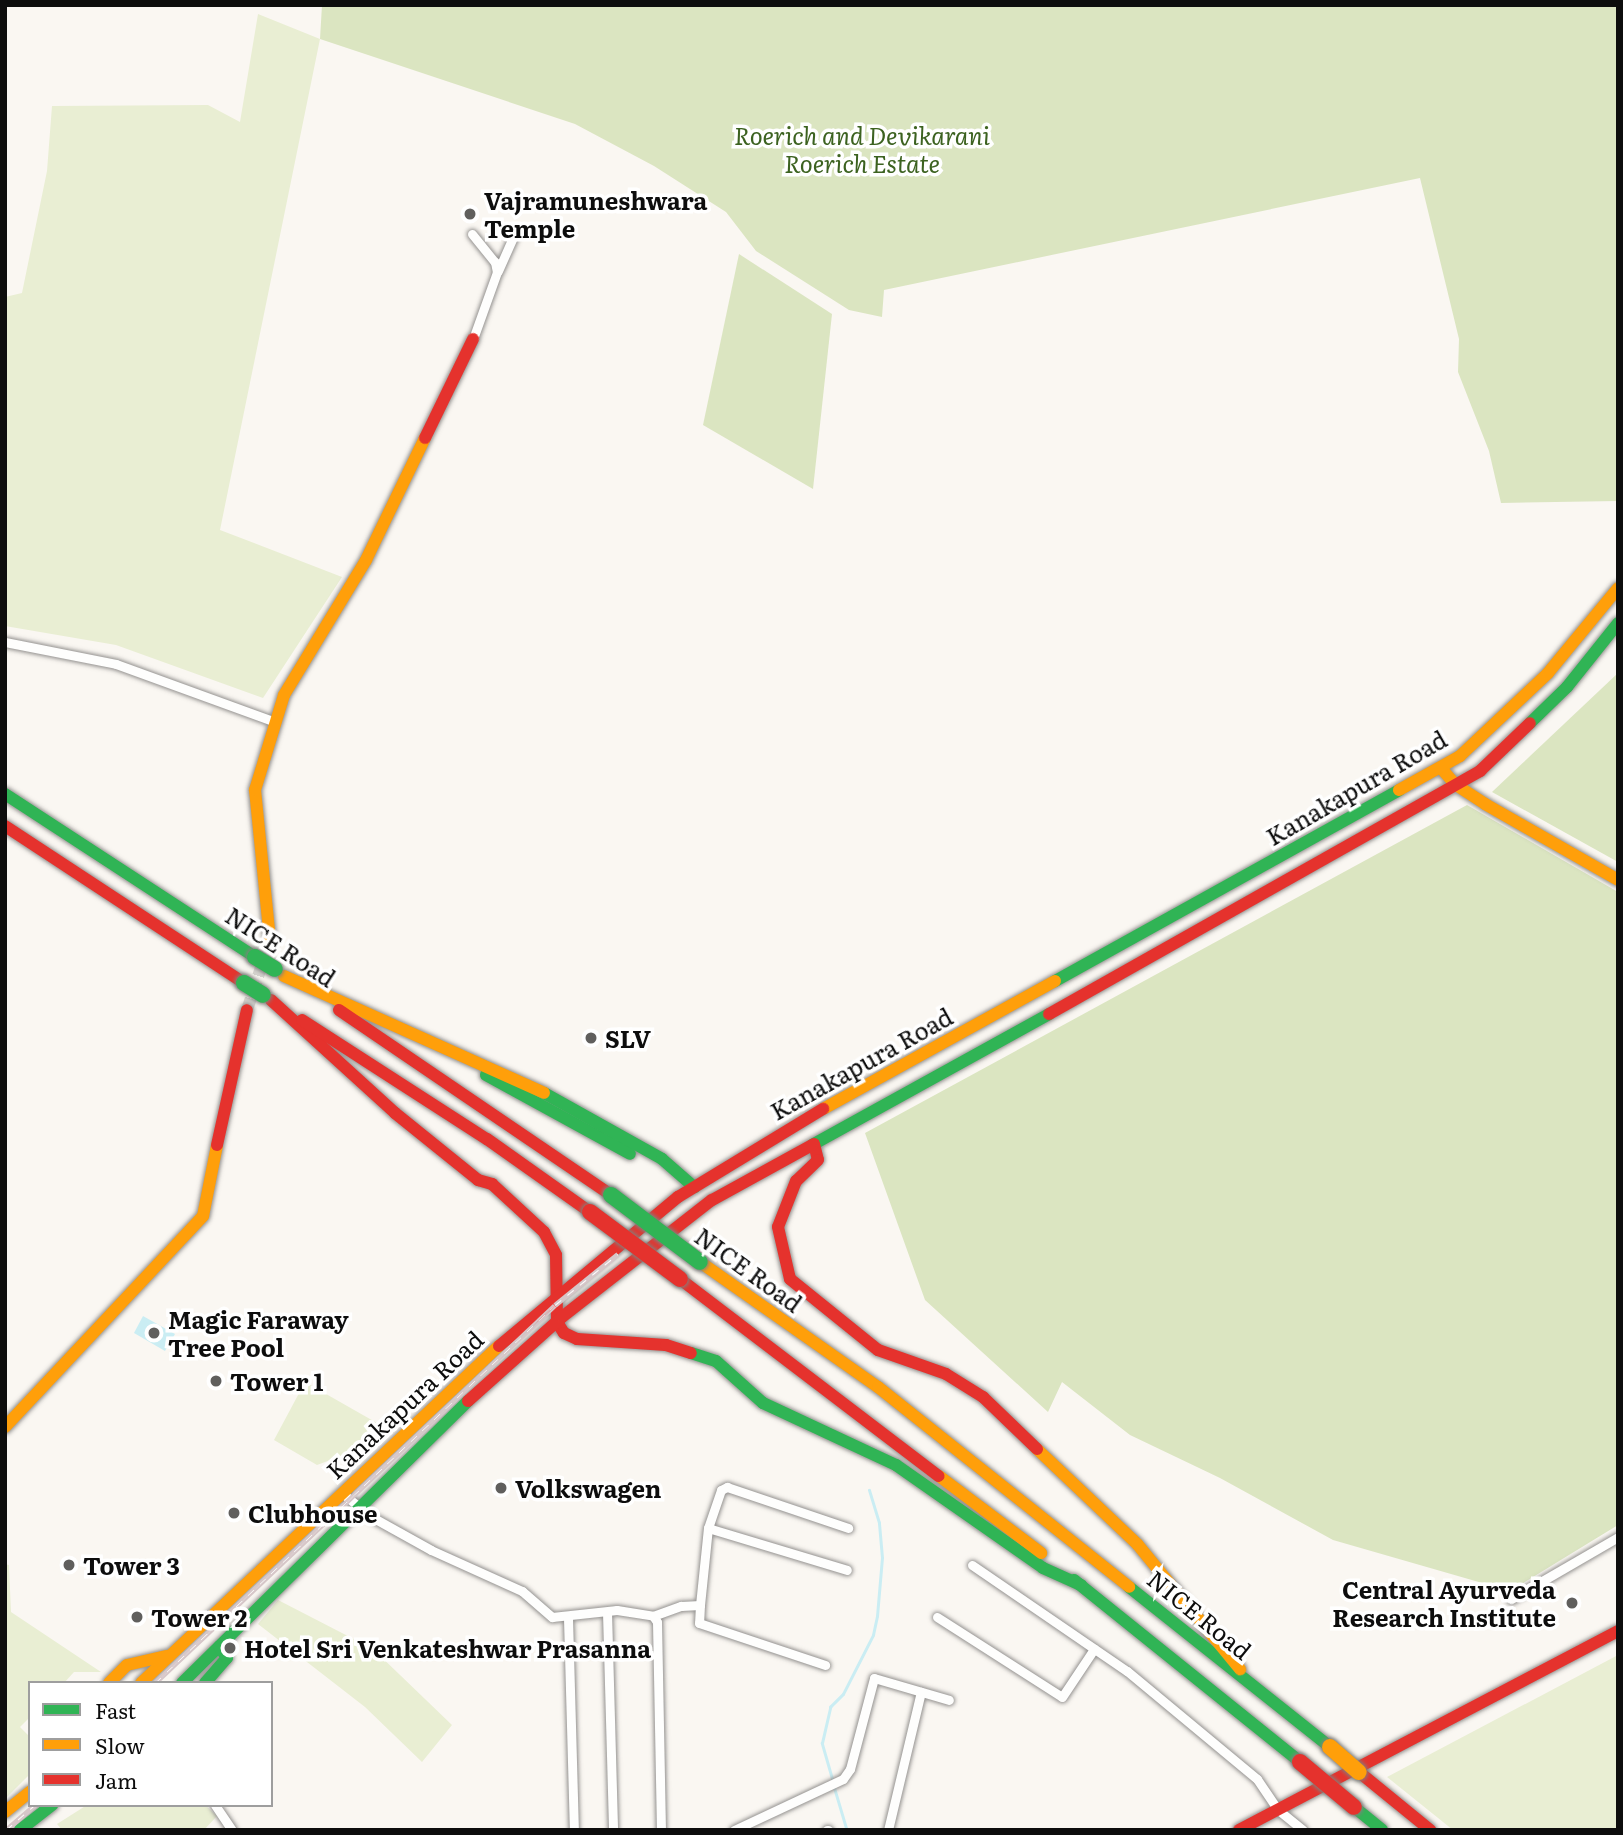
<!DOCTYPE html>
<html>
<head>
<meta charset="utf-8">
<style>
  body { margin:0 }
  #map { position:relative; width:1623px; height:1835px; overflow:hidden; background:#faf7f2; font-family:Literata,serif }
  div>[style] { position:absolute }
  .green>* { inset:0; background:#e9eed3 }
  .forest>* { inset:0; background:#dbe5c1 }
  .water>* { inset:0; background:#caedf3 }
  .stream>* { height:2.5px; margin:-1.25px; padding:0 1.25px; transform-origin:1.25px; border-radius:1.25px; background:#caedf3 }
  .secondary-tunnel>* { height:12px; margin-top:-6px; transform-origin:0; background:repeating-linear-gradient(90deg,#d6d4d0 0 12px,transparent 0 18px) }
  .roads { filter:drop-shadow(0 0 2px #949290) drop-shadow(0 0 2px #949290) }
  .street>* { height:9px; margin:-4.5px; padding:0 4.5px; transform-origin:4.5px; border-radius:4.5px; background:#fefefd }
  .fast>* { height:12px; margin:-6px; padding:0 6px; transform-origin:6px; border-radius:6px; background:#30b455 }
  .slow>* { height:12px; margin:-6px; padding:0 6px; transform-origin:6px; border-radius:6px; background:#ff9f0a }
  .jam>* { height:12px; margin:-6px; padding:0 6px; transform-origin:6px; border-radius:6px; background:#e5322d }
  .rail>* { height:5px; margin-top:-2.5px; transform-origin:0; background:repeating-linear-gradient(90deg,#fff 0 8px,#d6c6c8 0 16px); box-sizing:border-box; border-block:2px solid #d6c6c8 }
  .bridges { filter:drop-shadow(0 0 2px #81807d) drop-shadow(0 0 2px #81807d) }
  .fast-bridge>* { height:16px; margin:-8px; padding:0 8px; transform-origin:8px; border-radius:8px; background:#30b455 }
  .slow-bridge>* { height:16px; margin:-8px; padding:0 8px; transform-origin:8px; border-radius:8px; background:#ff9f0a }
  .jam-bridge>* { height:16px; margin:-8px; padding:0 8px; transform-origin:8px; border-radius:8px; background:#e5322d }
  .dots>* { width:19px; height:19px; translate:-50% -50%; box-sizing:border-box; border:4px solid #fff; border-radius:50% }
  span { translate:-50% -50%; white-space:nowrap; text-align:center; line-height:1.15; -webkit-text-stroke:7px #fff; paint-order:stroke }
  .park-label { font-size:24px; color:#3c6220; font-style:italic }
  .poi-label { font-size:24px; color:#0d0d0d; font-weight:700 }
  .left { translate:0 -50%; text-align:left }
  .right { translate:-100% -50%; text-align:right }
  .street-label { font-size:24px; color:#0d0d0d }
  .frame { position:absolute; inset:0; border:7px solid #0d0d0d; pointer-events:none }
  .legend { position:absolute; left:28px; top:1681px; width:245px; height:126px; box-sizing:border-box; background:#fff; border:2px solid #9e9e9e; margin:0; padding:9px 12px; list-style:none; font-size:21px; color:#0d0d0d }
  .legend li { display:flex; align-items:center; gap:14px; height:35px }
  .legend b { width:35px; border:2px solid #9e9e9e }
</style>
</head>
<body>
<div id="map">
  <div class="green">
    <i style="clip-path:polygon(258px 14px,320px 39px,220px 530px,342px 577px,263px 698px,116px 645px,5px 626px,5px 297px,22px 293px,47px 171px,52px 106px,208px 105px,240px 122px)"></i>
    <i style="clip-path:polygon(305px 1382px,384px 1427px,347px 1462px,333px 1459px,317px 1465px,274px 1440px)"></i>
    <i style="clip-path:polygon(5px 1564px,9px 1565px,11px 1612px,101px 1672px,74px 1672px,64px 1683px,30px 1683px,30px 1717px,20px 1727px,30px 1737px,30px 1774px,5px 1799px)"></i>
    <i style="clip-path:polygon(278px 1600px,373px 1649px,452px 1725px,422px 1762px,365px 1707px,258px 1624px)"></i>
    <i style="clip-path:polygon(1618px 1655px,1618px 1830px,1453px 1830px,1387px 1777px)"></i>
    <i style="clip-path:polygon(87px 1805px,205px 1805px,217px 1816px,204px 1830px,62px 1830px,57px 1824px)"></i>
  </div>
  <div class="forest">
    <i style="clip-path:polygon(322px 5px,1618px 5px,1618px 501px,1501px 503px,1489px 451px,1458px 372px,1459px 339px,1420px 178px,884px 290px,882px 317px,849px 310px,756px 251px,726px 212px,654px 166px,575px 124px,320px 39px)"></i>
    <i style="clip-path:polygon(739px 254px,832px 314px,813px 489px,703px 425px)"></i>
    <i style="clip-path:polygon(1618px 673px,1618px 862px,1492px 792px)"></i>
    <i style="clip-path:polygon(1467px 805px,1618px 892px,1618px 1525px,1510px 1591px,1333px 1540px,1220px 1478px,1130px 1435px,1062px 1382px,1048px 1412px,925px 1300px,865px 1133px)"></i>
  </div>
  <div class="water">
    <i style="clip-path:polygon(143px 1316px,175px 1334px,165px 1351px,134px 1333px)"></i>
  </div>
  <div class="stream">
    <i style="left:832px;top:1779px;width:37px;rotate:-106deg"></i>
    <i style="left:822px;top:1743px;width:37px;rotate:-77deg"></i>
    <i style="left:830px;top:1707px;width:18px;rotate:-45deg"></i>
    <i style="left:843px;top:1694px;width:66px;rotate:-63deg"></i>
    <i style="left:873px;top:1635px;width:19px;rotate:-78deg"></i>
    <i style="left:877px;top:1616px;width:58px;rotate:-85.1deg"></i>
    <i style="left:882px;top:1558px;width:35px;rotate:-95deg"></i>
    <i style="left:879px;top:1523px;width:34px;rotate:-107deg"></i>
    <i style="left:834px;top:1786px;width:46px;rotate:73.5deg"></i>
  </div>
  <div class="secondary-tunnel">
    <i style="left:247px;top:1010px;width:74px;rotate:-71.8deg"></i>
  </div>
  <div class="roads">
    <div class="street">
      <i style="left:472px;top:234px;width:36px;rotate:51deg"></i>
      <i style="left:495px;top:262px;width:10px;rotate:79deg"></i>
      <i style="left:497px;top:272px;width:71px;rotate:109.7deg"></i>
      <i style="left:498px;top:271px;width:37px;rotate:-66deg"></i>
      <i style="left:5px;top:642px;width:113px;rotate:11.2deg"></i>
      <i style="left:116px;top:664px;width:169px;rotate:20deg"></i>
      <i style="left:342px;top:1493px;width:36px;rotate:39deg"></i>
      <i style="left:370px;top:1516px;width:70px;rotate:29.1deg"></i>
      <i style="left:431px;top:1550px;width:100px;rotate:24.3deg"></i>
      <i style="left:522px;top:1591px;width:40px;rotate:41deg"></i>
      <i style="left:552px;top:1617px;width:65px;rotate:-6.1deg"></i>
      <i style="left:617px;top:1610px;width:36px;rotate:9deg"></i>
      <i style="left:653px;top:1616px;width:7px;rotate:56deg"></i>
      <i style="left:657px;top:1622px;width:208px;rotate:88.9deg"></i>
      <i style="left:708px;top:1528px;width:145px;rotate:16.8deg"></i>
      <i style="left:972px;top:1565px;width:188px;rotate:34.4deg"></i>
      <i style="left:1127px;top:1671px;width:169px;rotate:39.7deg"></i>
      <i style="left:1257px;top:1779px;width:36px;rotate:56deg"></i>
      <i style="left:1277px;top:1809px;width:33px;rotate:39deg"></i>
      <i style="left:1511px;top:1599px;width:124px;rotate:-30.1deg"></i>
      <i style="left:700px;top:1605px;width:18px;rotate:93deg"></i>
      <i style="left:699px;top:1623px;width:133px;rotate:18.4deg"></i>
      <i style="left:607px;top:1612px;width:218px;rotate:88.4deg"></i>
      <i style="left:653px;top:1616px;width:30px;rotate:-20deg"></i>
      <i style="left:681px;top:1606px;width:19px;rotate:-3deg"></i>
      <i style="left:700px;top:1605px;width:77px;rotate:-84.1deg"></i>
      <i style="left:708px;top:1528px;width:40px;rotate:-71.1deg"></i>
      <i style="left:721px;top:1490px;width:7px;rotate:-27deg"></i>
      <i style="left:727px;top:1487px;width:128px;rotate:18.7deg"></i>
      <i style="left:937px;top:1617px;width:148px;rotate:32.6deg"></i>
      <i style="left:1062px;top:1697px;width:58px;rotate:-56.3deg"></i>
      <i style="left:568px;top:1618px;width:212px;rotate:88.4deg"></i>
      <i style="left:215px;top:1805px;width:30px;rotate:56deg"></i>
      <i style="left:734px;top:1830px;width:120px;rotate:-25.1deg"></i>
      <i style="left:843px;top:1779px;width:12px;rotate:-55deg"></i>
      <i style="left:850px;top:1769px;width:94px;rotate:-75.2deg"></i>
      <i style="left:874px;top:1678px;width:78px;rotate:16.3deg"></i>
      <i style="left:827px;top:1830px;width:1px"></i>
      <i style="left:888px;top:1830px;width:142px;rotate:-76.6deg"></i>
    </div>
    <div class="fast">
      <i style="left:1530px;top:723px;width:52px;rotate:-44.2deg"></i>
      <i style="left:1567px;top:687px;width:82px;rotate:-51.4deg"></i>
      <i style="left:5px;top:794px;width:298px;rotate:33.1deg"></i>
      <i style="left:1055px;top:981px;width:393px;rotate:-29deg"></i>
      <i style="left:486px;top:1075px;width:164px;rotate:28.7deg"></i>
      <i style="left:544px;top:1093px;width:135px;rotate:29.2deg"></i>
      <i style="left:662px;top:1159px;width:43px;rotate:41.2deg"></i>
      <i style="left:812px;top:1145px;width:271px;rotate:-28.9deg"></i>
      <i style="left:691px;top:1353px;width:26px;rotate:18deg"></i>
      <i style="left:716px;top:1361px;width:63px;rotate:41.8deg"></i>
      <i style="left:763px;top:1403px;width:147px;rotate:25deg"></i>
      <i style="left:896px;top:1465px;width:179px;rotate:35deg"></i>
      <i style="left:1043px;top:1568px;width:42px;rotate:24.1deg"></i>
      <i style="left:1074px;top:1580px;width:290px;rotate:38.8deg"></i>
      <i style="left:1129px;top:1587px;width:257px;rotate:38.5deg"></i>
      <i style="left:182px;top:1683px;width:402px;rotate:-44.6deg"></i>
      <i style="left:205px;top:1683px;width:33px;rotate:-49deg"></i>
      <i style="left:227px;top:1658px;width:14px;rotate:-124deg"></i>
      <i style="left:1354px;top:1807px;width:36px;rotate:39deg"></i>
      <i style="left:20px;top:1830px;width:41px;rotate:-38deg"></i>
    </div>
    <div class="slow">
      <i style="left:1441px;top:768px;width:23px;rotate:49deg"></i>
      <i style="left:1456px;top:785px;width:35px;rotate:33deg"></i>
      <i style="left:1485px;top:804px;width:153px;rotate:29.7deg"></i>
      <i style="left:1399px;top:790px;width:70px;rotate:-29.1deg"></i>
      <i style="left:1460px;top:756px;width:121px;rotate:-43.3deg"></i>
      <i style="left:1548px;top:673px;width:110px;rotate:-50.5deg"></i>
      <i style="left:270px;top:940px;width:151px;rotate:-95.7deg"></i>
      <i style="left:255px;top:790px;width:99px;rotate:-73deg"></i>
      <i style="left:284px;top:695px;width:158px;rotate:-58.7deg"></i>
      <i style="left:366px;top:560px;width:136px;rotate:-64.2deg"></i>
      <i style="left:284px;top:976px;width:285px;rotate:24.2deg"></i>
      <i style="left:823px;top:1109px;width:265px;rotate:-28.9deg"></i>
      <i style="left:700px;top:1262px;width:218px;rotate:35.1deg"></i>
      <i style="left:878px;top:1387px;width:321px;rotate:38.5deg"></i>
      <i style="left:5px;top:1427px;width:289px;rotate:-46.8deg"></i>
      <i style="left:203px;top:1216px;width:72px;rotate:-78.8deg"></i>
      <i style="left:1037px;top:1449px;width:139px;rotate:43.5deg"></i>
      <i style="left:1138px;top:1545px;width:161px;rotate:50.6deg"></i>
      <i style="left:939px;top:1476px;width:128px;rotate:37deg"></i>
      <i style="left:109px;top:1683px;width:25px;rotate:-45deg"></i>
      <i style="left:127px;top:1665px;width:40px;rotate:-13deg"></i>
      <i style="left:141px;top:1683px;width:492px;rotate:-43.3deg"></i>
      <i style="left:5px;top:1812px;width:32px;rotate:-39deg"></i>
    </div>
    <div class="jam">
      <i style="left:425px;top:438px;width:110px;rotate:-64.1deg"></i>
      <i style="left:5px;top:826px;width:286px;rotate:33.3deg"></i>
      <i style="left:271px;top:1000px;width:168px;rotate:42.3deg"></i>
      <i style="left:395px;top:1113px;width:107px;rotate:38.9deg"></i>
      <i style="left:478px;top:1180px;width:15px;rotate:16deg"></i>
      <i style="left:492px;top:1184px;width:71px;rotate:42.7deg"></i>
      <i style="left:544px;top:1232px;width:26px;rotate:62deg"></i>
      <i style="left:556px;top:1255px;width:67px;rotate:89.1deg"></i>
      <i style="left:557px;top:1322px;width:13px;rotate:58deg"></i>
      <i style="left:564px;top:1333px;width:14px;rotate:25deg"></i>
      <i style="left:577px;top:1339px;width:89px;rotate:3.9deg"></i>
      <i style="left:666px;top:1345px;width:26px;rotate:18deg"></i>
      <i style="left:339px;top:1010px;width:329px;rotate:34.2deg"></i>
      <i style="left:1049px;top:1014px;width:495px;rotate:-29.4deg"></i>
      <i style="left:1480px;top:771px;width:69px;rotate:-43.8deg"></i>
      <i style="left:302px;top:1020px;width:220px;rotate:32.8deg"></i>
      <i style="left:487px;top:1139px;width:126px;rotate:35.3deg"></i>
      <i style="left:814px;top:1144px;width:16px;rotate:76deg"></i>
      <i style="left:818px;top:1160px;width:30px;rotate:136deg"></i>
      <i style="left:796px;top:1181px;width:49px;rotate:111.4deg"></i>
      <i style="left:778px;top:1227px;width:53px;rotate:77deg"></i>
      <i style="left:790px;top:1279px;width:113px;rotate:38.9deg"></i>
      <i style="left:878px;top:1350px;width:72px;rotate:19.4deg"></i>
      <i style="left:946px;top:1374px;width:44px;rotate:31.9deg"></i>
      <i style="left:983px;top:1397px;width:75px;rotate:43.9deg"></i>
      <i style="left:217px;top:1145px;width:138px;rotate:-77.5deg"></i>
      <i style="left:680px;top:1279px;width:325px;rotate:37.3deg"></i>
      <i style="left:499px;top:1346px;width:233px;rotate:-39.8deg"></i>
      <i style="left:678px;top:1197px;width:170px;rotate:-31.3deg"></i>
      <i style="left:468px;top:1401px;width:126px;rotate:-41.8deg"></i>
      <i style="left:562px;top:1317px;width:190px;rotate:-38deg"></i>
      <i style="left:712px;top:1200px;width:114px;rotate:-28.8deg"></i>
      <i style="left:1359px;top:1772px;width:92px;rotate:39.2deg"></i>
      <i style="left:1239px;top:1830px;width:428px;rotate:-27.7deg"></i>
    </div>
  </div>
  <div class="rail">
    <i style="left:155px;top:1683px;width:550px;rotate:-43.38deg"></i>
    <i style="left:555px;top:1305px;width:81px;rotate:-39deg"></i>
    <i style="left:6px;top:1830px;width:38px;rotate:-41deg"></i>
  </div>
  <div class="bridges">
    <div class="fast-bridge">
      <i style="left:255px;top:957px;width:23px;rotate:31deg"></i>
      <i style="left:244px;top:983px;width:22px;rotate:32deg"></i>
      <i style="left:611px;top:1195px;width:111px;rotate:37deg"></i>
    </div>
    <div class="slow-bridge">
      <i style="left:1330px;top:1747px;width:38px;rotate:41deg"></i>
    </div>
    <div class="jam-bridge">
      <i style="left:590px;top:1212px;width:112px;rotate:36.7deg"></i>
      <i style="left:1300px;top:1762px;width:70px;rotate:39.8deg"></i>
    </div>
  </div>
  <div class="dots">
    <i style="left:470px;top:214px;background:#605f5d"></i>
    <i style="left:591px;top:1038px;background:#605f5d"></i>
    <i style="left:154px;top:1333px;background:#605f5d"></i>
    <i style="left:216px;top:1381px;background:#605f5d"></i>
    <i style="left:501px;top:1488px;background:#605f5d"></i>
    <i style="left:234px;top:1513px;background:#605f5d"></i>
    <i style="left:69px;top:1565px;background:#605f5d"></i>
    <i style="left:1572px;top:1603px;background:#605f5d"></i>
    <i style="left:137px;top:1617px;background:#605f5d"></i>
    <i style="left:230px;top:1648px;background:#605f5d"></i>
  </div>
  <div class="park-label">
    <span style="left:862px;top:149px">Roerich and Devikarani<br>Roerich Estate</span>
  </div>
  <div class="poi-label">
    <span class="left" style="left:484px;top:214px">Vajramuneshwara<br>Temple</span>
    <span class="left" style="left:605px;top:1038px">SLV</span>
    <span class="left" style="left:168px;top:1333px">Magic Faraway<br>Tree Pool</span>
    <span class="left" style="left:230px;top:1381px">Tower 1</span>
    <span class="left" style="left:515px;top:1488px">Volkswagen</span>
    <span class="left" style="left:248px;top:1513px">Clubhouse</span>
    <span class="left" style="left:83px;top:1565px">Tower 3</span>
    <span class="right" style="left:1556px;top:1603px">Central Ayurveda<br>Research Institute</span>
    <span class="left" style="left:151px;top:1617px">Tower 2</span>
    <span class="left" style="left:244px;top:1648px">Hotel Sri Venkateshwar Prasanna</span>
  </div>
  <div class="street-label">
    <span style="left:1356px;top:787px;rotate:-30deg">Kanakapura Road</span>
    <span style="left:281px;top:946px;rotate:33deg">NICE Road</span>
    <span style="left:861px;top:1063px;rotate:-29deg">Kanakapura Road</span>
    <span style="left:749px;top:1269px;rotate:36deg">NICE Road</span>
    <span style="left:404px;top:1404px;rotate:-43deg">Kanakapura Road</span>
    <span style="left:1200px;top:1614px;rotate:39deg">NICE Road</span>
  </div>
  <div class="frame"></div>
  <ul class="legend">
  <li><b style="height:9px;background:#30b455"></b>Fast</li>
  <li><b style="height:9px;background:#ff9f0a"></b>Slow</li>
  <li><b style="height:9px;background:#e5322d"></b>Jam</li>
  </ul>
</div>
</body>
</html>
